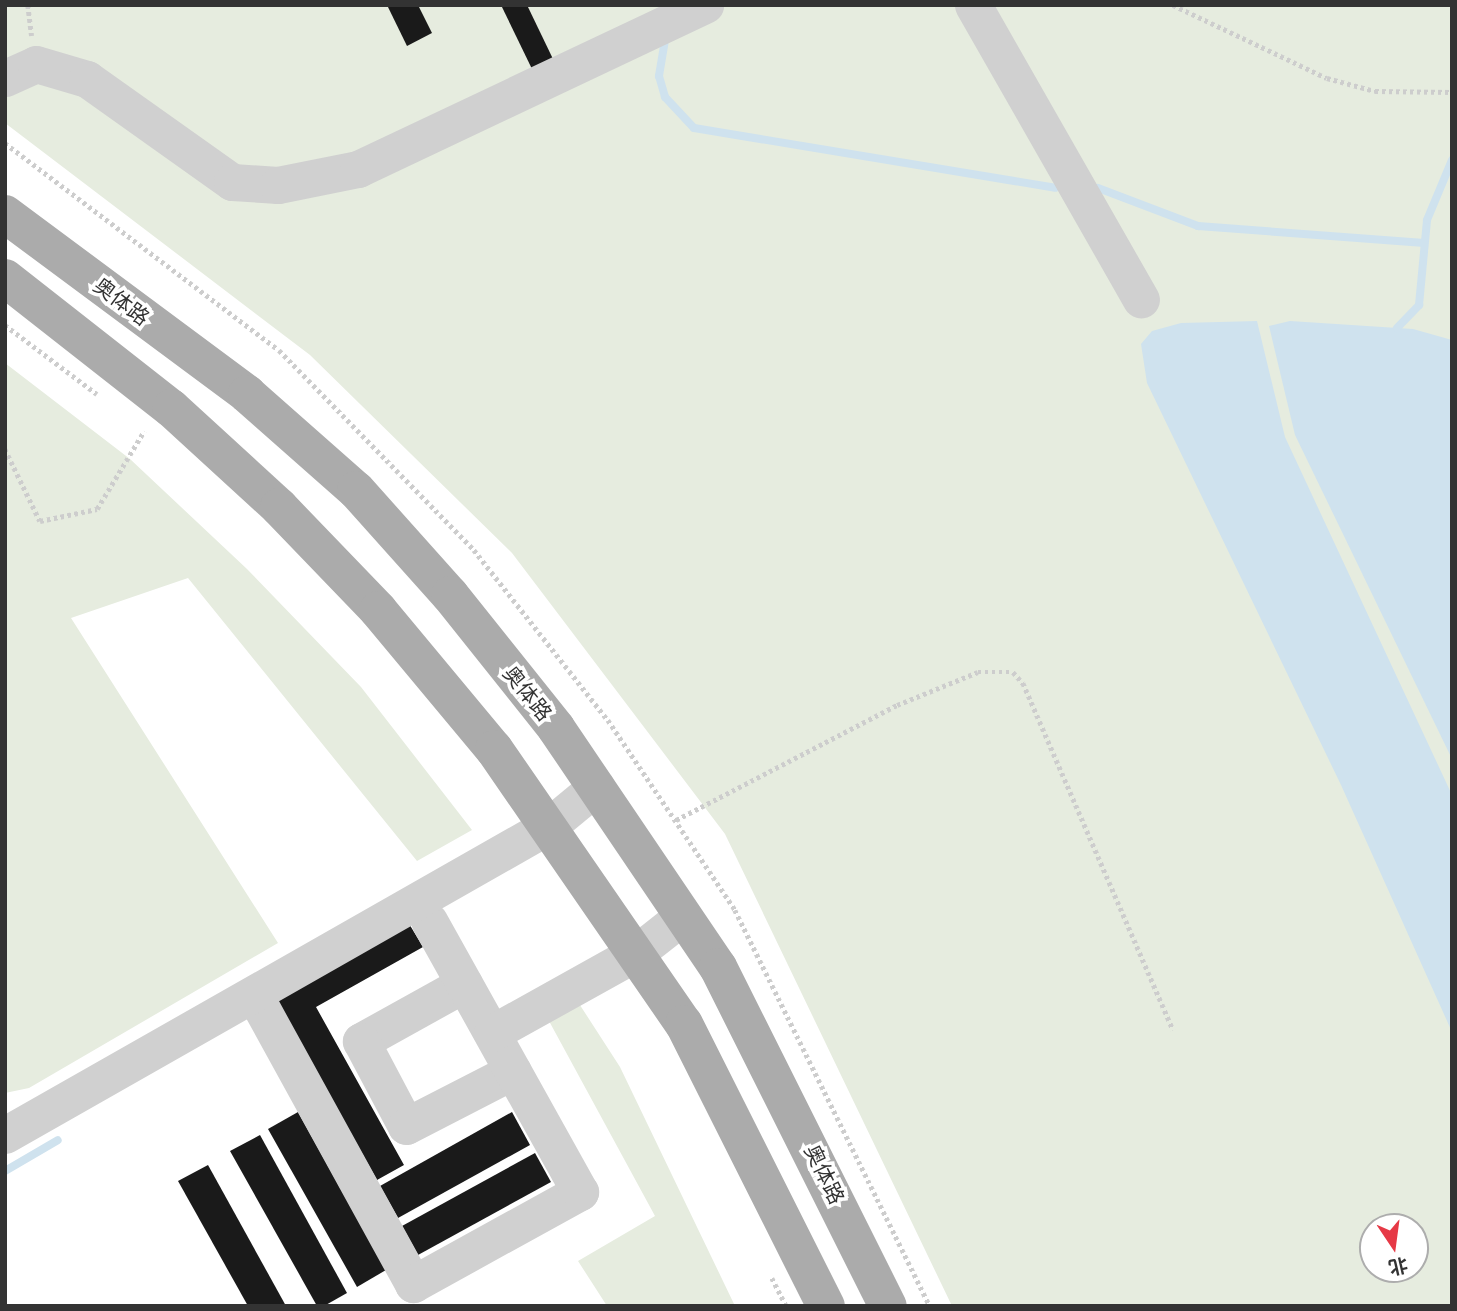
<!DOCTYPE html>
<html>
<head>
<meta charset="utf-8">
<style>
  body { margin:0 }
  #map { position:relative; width:1457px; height:1311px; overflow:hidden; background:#fff; font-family:"Noto Sans","Noto Sans SC",sans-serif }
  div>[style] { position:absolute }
  .green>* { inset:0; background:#e6ecdf }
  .water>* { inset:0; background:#cfe2ee }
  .stream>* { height:8px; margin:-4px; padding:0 4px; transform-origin:4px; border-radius:4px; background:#cfe2ee }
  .building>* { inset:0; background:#1a1a1a }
  .path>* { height:4.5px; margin-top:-2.25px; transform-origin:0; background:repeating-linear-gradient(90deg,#cdcdcd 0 3.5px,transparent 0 7px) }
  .minor>* { height:37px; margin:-18.5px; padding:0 18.5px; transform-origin:18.5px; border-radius:18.5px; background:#d0d0d0 }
  .major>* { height:38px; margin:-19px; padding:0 19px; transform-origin:19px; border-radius:19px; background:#ababab }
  span { translate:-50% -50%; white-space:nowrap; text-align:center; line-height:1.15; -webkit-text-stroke:7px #fff; paint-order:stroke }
  .street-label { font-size:21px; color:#333 }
  .frame { position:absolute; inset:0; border:7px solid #333; pointer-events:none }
  .north { position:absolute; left:1359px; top:1213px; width:70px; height:70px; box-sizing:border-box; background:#fff; border:2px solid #adadad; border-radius:50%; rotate:167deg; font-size:19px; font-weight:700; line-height:28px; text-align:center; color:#333 }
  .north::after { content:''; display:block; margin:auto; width:24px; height:32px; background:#e63946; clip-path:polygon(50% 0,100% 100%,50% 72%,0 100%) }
</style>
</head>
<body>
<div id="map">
  <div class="green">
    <i style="clip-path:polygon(evenodd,5px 5px,1452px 5px,1452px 1306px,952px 1306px,725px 834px,512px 553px,310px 355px,5px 123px,5px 5px,1373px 1227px,1415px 1227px,1415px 1269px,1373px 1269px,1373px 1227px)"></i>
    <i style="clip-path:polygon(5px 363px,130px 459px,247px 569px,361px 687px,472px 830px,417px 861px,188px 578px,71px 618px,278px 943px,29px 1088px,5px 1093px)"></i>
    <i style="clip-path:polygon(578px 1002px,620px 1067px,735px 1306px,607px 1306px,578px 1261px,655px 1216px,549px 1021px)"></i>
  </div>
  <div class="water">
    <i style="clip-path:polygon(1257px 321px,1285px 437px,1452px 795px,1452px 1032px,1341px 785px,1147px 383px,1141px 344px,1152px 331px,1181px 323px)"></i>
    <i style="clip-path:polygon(1290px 321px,1413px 329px,1452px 340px,1452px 759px,1295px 435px,1269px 326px)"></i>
  </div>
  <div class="stream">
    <i style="left:666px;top:34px;width:43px;rotate:99.5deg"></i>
    <i style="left:659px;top:76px;width:22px;rotate:74deg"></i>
    <i style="left:665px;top:97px;width:42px;rotate:46.9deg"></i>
    <i style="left:694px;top:128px;width:366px;rotate:9.4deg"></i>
    <i style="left:1098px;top:188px;width:107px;rotate:20.8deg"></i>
    <i style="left:1198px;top:226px;width:227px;rotate:4.3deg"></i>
    <i style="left:1397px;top:328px;width:32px;rotate:-46deg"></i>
    <i style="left:1419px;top:305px;width:85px;rotate:-84.6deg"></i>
    <i style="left:1427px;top:220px;width:65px;rotate:-67.4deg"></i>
    <i style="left:5px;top:1171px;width:61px;rotate:-30.3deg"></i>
  </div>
  <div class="building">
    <i style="clip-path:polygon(387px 5px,418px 5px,432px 33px,407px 46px)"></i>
    <i style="clip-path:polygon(501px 5px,527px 5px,553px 59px,532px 69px)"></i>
    <i style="clip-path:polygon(408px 922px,423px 947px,316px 1007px,404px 1165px,377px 1180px,274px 997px)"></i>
    <i style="clip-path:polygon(298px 1112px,386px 1270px,357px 1287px,268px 1129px)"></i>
    <i style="clip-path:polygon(512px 1112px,530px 1145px,398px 1218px,380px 1186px)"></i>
    <i style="clip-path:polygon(260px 1135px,347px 1293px,324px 1306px,317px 1306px,230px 1151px)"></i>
    <i style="clip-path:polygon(535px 1153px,551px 1182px,418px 1255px,402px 1226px)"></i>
    <i style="clip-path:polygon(208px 1165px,286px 1306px,248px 1306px,178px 1181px)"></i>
  </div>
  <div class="path">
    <i style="left:28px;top:5px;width:31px;rotate:83deg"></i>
    <i style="left:1173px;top:5px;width:170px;rotate:25.4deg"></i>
    <i style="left:1327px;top:78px;width:50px;rotate:15.2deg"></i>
    <i style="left:1375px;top:91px;width:77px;rotate:0.7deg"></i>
    <i style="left:5px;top:143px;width:343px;rotate:37.1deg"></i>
    <i style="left:279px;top:350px;width:279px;rotate:45.7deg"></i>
    <i style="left:474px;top:550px;width:216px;rotate:51.8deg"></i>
    <i style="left:608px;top:720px;width:229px;rotate:56.2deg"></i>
    <i style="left:735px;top:910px;width:441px;rotate:63.8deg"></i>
    <i style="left:5px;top:325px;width:115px;rotate:36.9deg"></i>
    <i style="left:5px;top:449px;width:80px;rotate:64.1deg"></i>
    <i style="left:40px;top:521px;width:58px;rotate:-11.9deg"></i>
    <i style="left:97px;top:509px;width:91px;rotate:-58.9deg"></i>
    <i style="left:676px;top:820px;width:249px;rotate:-27.5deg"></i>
    <i style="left:897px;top:705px;width:87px;rotate:-22.2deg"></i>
    <i style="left:978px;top:672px;width:35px"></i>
    <i style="left:1013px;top:672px;width:15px;rotate:48deg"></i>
    <i style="left:1023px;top:683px;width:378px;rotate:66.6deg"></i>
    <i style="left:772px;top:1278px;width:31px;rotate:63deg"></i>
  </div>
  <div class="minor">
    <i style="left:973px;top:5px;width:339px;rotate:60.3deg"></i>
    <i style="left:5px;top:78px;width:34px;rotate:-24deg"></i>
    <i style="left:36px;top:64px;width:53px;rotate:16.4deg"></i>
    <i style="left:87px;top:79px;width:178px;rotate:35.4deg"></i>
    <i style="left:232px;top:182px;width:46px;rotate:3.7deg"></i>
    <i style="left:278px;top:185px;width:82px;rotate:-11.3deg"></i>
    <i style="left:358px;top:169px;width:384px;rotate:-25.3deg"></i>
    <i style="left:464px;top:984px;width:118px;rotate:151deg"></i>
    <i style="left:361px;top:1041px;width:96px;rotate:62.1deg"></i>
    <i style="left:406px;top:1126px;width:120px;rotate:-27.2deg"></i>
    <i style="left:262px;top:1009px;width:314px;rotate:61.2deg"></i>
    <i style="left:413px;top:1284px;width:191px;rotate:-28.9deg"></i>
    <i style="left:580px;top:1192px;width:310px;rotate:-119.1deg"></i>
    <i style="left:492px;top:1033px;width:165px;rotate:-29.1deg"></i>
    <i style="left:636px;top:953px;width:60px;rotate:-38.2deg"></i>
    <i style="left:5px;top:1135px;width:627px;rotate:-29.63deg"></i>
    <i style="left:550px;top:825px;width:60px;rotate:-39.6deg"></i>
  </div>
  <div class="major">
    <i style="left:5px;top:214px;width:302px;rotate:36.6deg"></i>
    <i style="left:247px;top:394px;width:145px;rotate:41.4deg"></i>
    <i style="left:356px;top:490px;width:141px;rotate:48.2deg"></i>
    <i style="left:450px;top:595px;width:170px;rotate:51.4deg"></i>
    <i style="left:556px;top:728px;width:289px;rotate:55.9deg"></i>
    <i style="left:718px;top:967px;width:379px;rotate:63.4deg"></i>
    <i style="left:5px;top:278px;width:211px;rotate:38.1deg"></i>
    <i style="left:171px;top:408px;width:147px;rotate:42.5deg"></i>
    <i style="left:279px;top:507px;width:143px;rotate:46.1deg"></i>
    <i style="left:378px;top:610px;width:181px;rotate:50.2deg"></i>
    <i style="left:494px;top:749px;width:334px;rotate:55.4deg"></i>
    <i style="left:684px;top:1024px;width:316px;rotate:63.3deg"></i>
  </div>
  <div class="street-label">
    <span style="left:122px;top:301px;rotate:37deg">奥体路</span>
    <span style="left:528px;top:693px;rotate:51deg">奥体路</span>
    <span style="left:825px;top:1174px;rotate:64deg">奥体路</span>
  </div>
  <div class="frame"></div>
  <div class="north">北</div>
</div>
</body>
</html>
